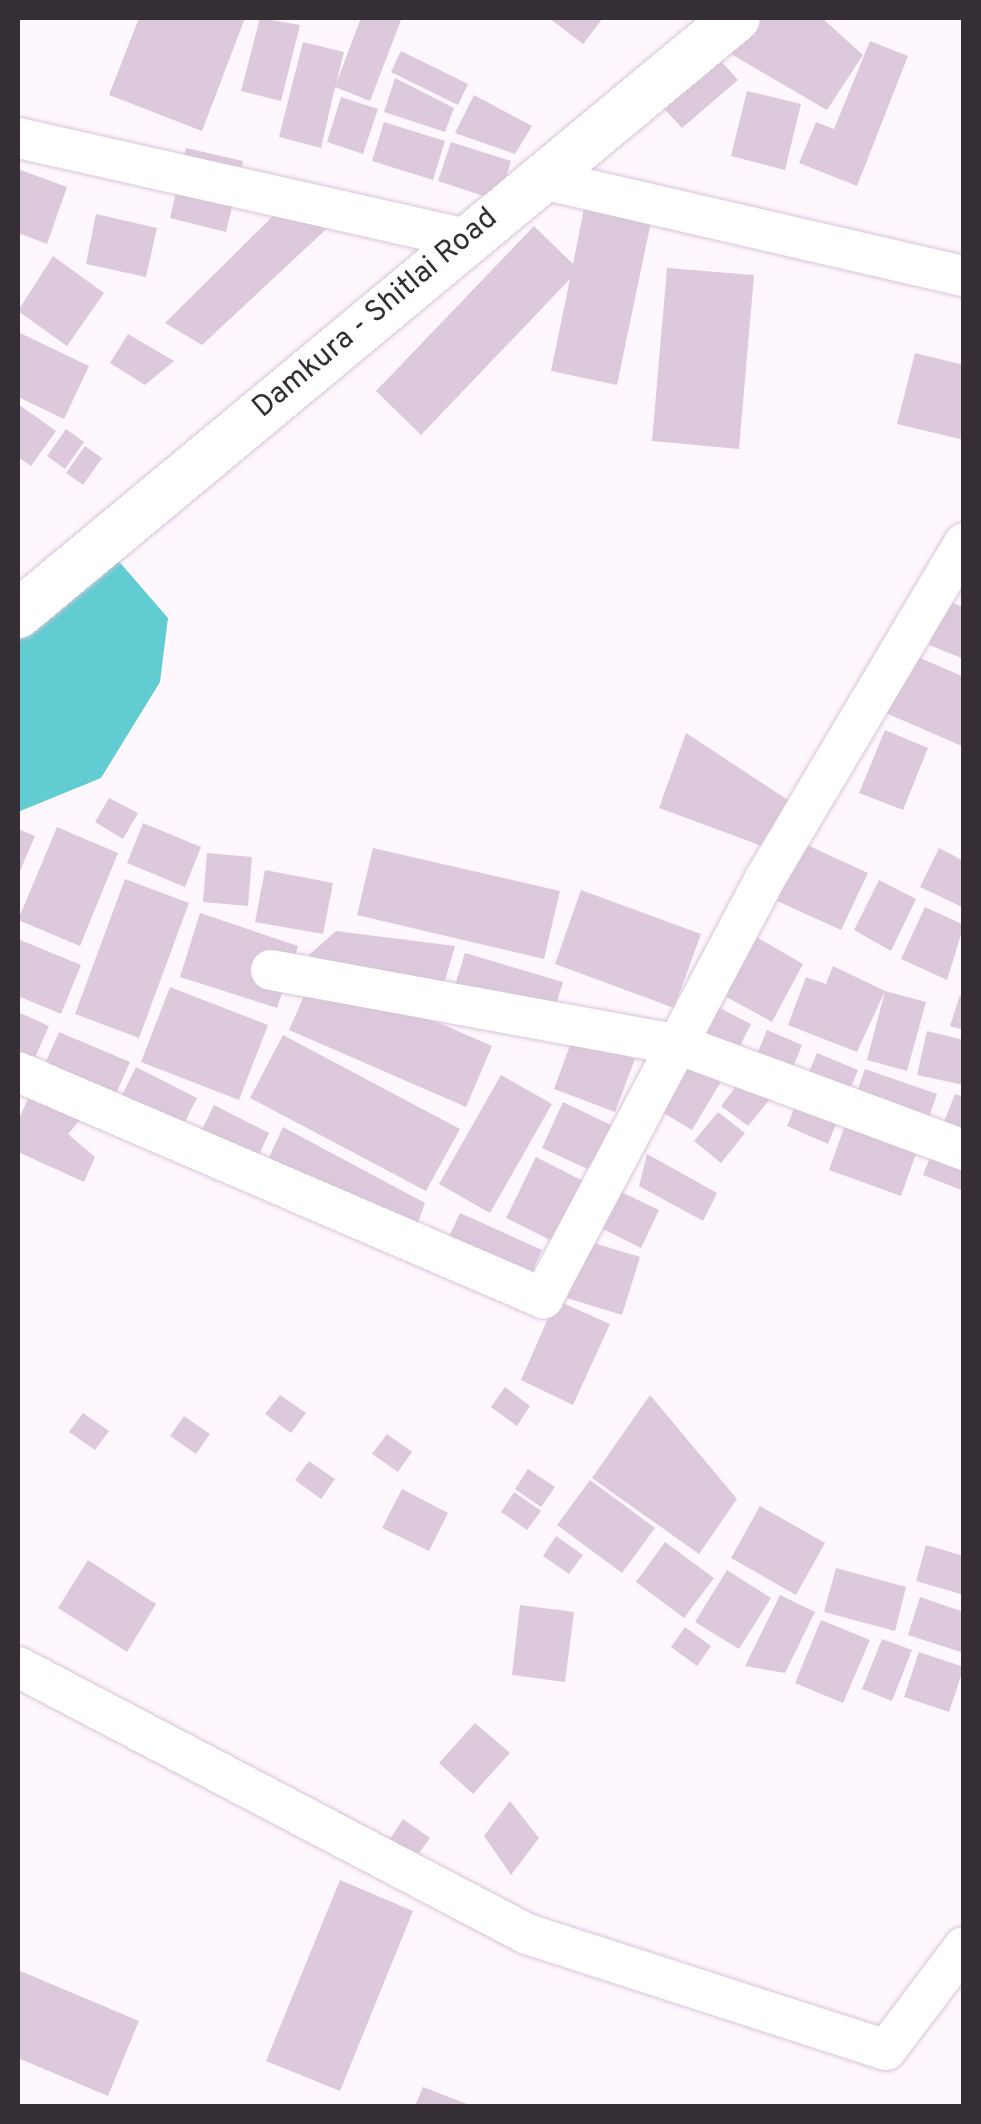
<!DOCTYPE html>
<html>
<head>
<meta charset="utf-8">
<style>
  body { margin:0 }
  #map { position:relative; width:981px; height:2124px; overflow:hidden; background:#fff7fe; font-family:Overpass,sans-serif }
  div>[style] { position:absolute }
  .water>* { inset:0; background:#61ccd2 }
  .building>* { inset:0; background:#dcc9db }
  .roads { filter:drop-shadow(0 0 2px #d8c6d8) drop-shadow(0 0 2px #d8c6d8) }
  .minor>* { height:40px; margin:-20px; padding:0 20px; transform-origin:20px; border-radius:20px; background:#fff }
  .tertiary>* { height:48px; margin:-24px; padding:0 24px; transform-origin:24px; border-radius:24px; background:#fff }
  span { translate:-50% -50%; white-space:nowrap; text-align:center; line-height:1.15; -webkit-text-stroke:8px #fff; paint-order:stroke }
  .street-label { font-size:30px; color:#352e35 }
  .frame { position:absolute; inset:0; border:20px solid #352e35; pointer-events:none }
</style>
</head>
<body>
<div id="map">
  <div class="water">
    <i style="clip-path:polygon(116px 558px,168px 618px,160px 682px,101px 778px,18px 812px,18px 639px)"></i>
  </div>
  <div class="building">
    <i style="clip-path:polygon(139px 18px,245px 18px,202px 131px,109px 95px)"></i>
    <i style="clip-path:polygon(260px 18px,300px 25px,281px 101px,241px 91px)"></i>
    <i style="clip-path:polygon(361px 18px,401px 20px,370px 101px,335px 87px,321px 148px,279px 137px,303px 42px,344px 52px,336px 84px)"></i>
    <i style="clip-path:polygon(549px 18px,603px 18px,583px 44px)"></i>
    <i style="clip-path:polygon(759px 18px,822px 18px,863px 55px,827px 110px,724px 50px)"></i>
    <i style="clip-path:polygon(870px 41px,908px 56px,857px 186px,799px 163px,816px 122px,834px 129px)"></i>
    <i style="clip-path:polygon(401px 51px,468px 84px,458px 105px,391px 72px)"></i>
    <i style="clip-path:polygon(713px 52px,738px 80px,682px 128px,657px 101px)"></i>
    <i style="clip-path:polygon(395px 78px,454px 108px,445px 132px,384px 112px)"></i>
    <i style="clip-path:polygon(747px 91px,801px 104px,785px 170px,731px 156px)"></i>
    <i style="clip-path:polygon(474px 95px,532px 126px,515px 154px,455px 133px)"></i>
    <i style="clip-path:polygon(341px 97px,378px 109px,363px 154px,327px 142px)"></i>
    <i style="clip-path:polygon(384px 122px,445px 141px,433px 180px,372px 161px)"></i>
    <i style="clip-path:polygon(451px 142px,511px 161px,499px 201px,438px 181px)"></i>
    <i style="clip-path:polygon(186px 148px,243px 161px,226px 232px,170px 218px)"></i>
    <i style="clip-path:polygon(18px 169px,67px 187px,47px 244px,18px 233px)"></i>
    <i style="clip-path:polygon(585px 203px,652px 217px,617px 385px,551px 371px,570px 279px,421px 435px,376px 391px,534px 226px,573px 264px)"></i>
    <i style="clip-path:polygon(280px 209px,335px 221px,202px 345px,165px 323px)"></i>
    <i style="clip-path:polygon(96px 214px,157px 228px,146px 277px,86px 264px)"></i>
    <i style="clip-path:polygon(53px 256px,104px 293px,67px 346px,18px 311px)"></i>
    <i style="clip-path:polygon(667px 268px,754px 275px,739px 449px,652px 441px)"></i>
    <i style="clip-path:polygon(18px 332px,89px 366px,64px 419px,18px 397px)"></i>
    <i style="clip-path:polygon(128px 334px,174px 361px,145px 385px,110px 363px)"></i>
    <i style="clip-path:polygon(915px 353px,964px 365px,964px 440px,897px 424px)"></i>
    <i style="clip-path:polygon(18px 404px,56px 431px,31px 466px,18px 457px)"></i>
    <i style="clip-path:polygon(66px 429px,84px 442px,65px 469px,47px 456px)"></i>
    <i style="clip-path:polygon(85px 446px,102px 458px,83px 485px,66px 473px)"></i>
    <i style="clip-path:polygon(947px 601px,964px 607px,964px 659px,929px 645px)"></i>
    <i style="clip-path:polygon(911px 654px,964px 677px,964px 747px,886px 713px)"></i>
    <i style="clip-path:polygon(885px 730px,928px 748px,903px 810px,859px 793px)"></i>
    <i style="clip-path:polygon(686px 733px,791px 802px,762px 846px,659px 808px)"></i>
    <i style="clip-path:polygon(109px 798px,138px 813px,123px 839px,95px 822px)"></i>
    <i style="clip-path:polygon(143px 823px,201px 847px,185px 887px,127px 863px)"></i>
    <i style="clip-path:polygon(57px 827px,118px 853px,80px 946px,18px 920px)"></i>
    <i style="clip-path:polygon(18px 829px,35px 836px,20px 871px,18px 870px)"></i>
    <i style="clip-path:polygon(803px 843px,868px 873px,841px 930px,777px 901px)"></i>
    <i style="clip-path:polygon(373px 848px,560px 891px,544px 959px,357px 915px)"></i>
    <i style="clip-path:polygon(939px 848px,964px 861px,964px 908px,920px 887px)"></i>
    <i style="clip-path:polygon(207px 853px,252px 857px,248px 906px,203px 902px)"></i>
    <i style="clip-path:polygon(265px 870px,333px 883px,323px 934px,255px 922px)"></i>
    <i style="clip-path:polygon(125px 879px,189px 903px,139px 1038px,75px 1014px)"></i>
    <i style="clip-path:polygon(879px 880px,916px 899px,891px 951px,854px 930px)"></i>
    <i style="clip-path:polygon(581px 890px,701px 934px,674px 1008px,555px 964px)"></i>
    <i style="clip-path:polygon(925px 907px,964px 925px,947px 980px,901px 959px)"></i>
    <i style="clip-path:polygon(200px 913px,298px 946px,277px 1008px,180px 977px)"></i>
    <i style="clip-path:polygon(336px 931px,455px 946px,439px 1001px,309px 955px)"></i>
    <i style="clip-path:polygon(753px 935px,803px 964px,772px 1022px,721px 994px)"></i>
    <i style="clip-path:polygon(18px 939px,81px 965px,61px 1014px,18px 996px)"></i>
    <i style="clip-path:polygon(465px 953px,563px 982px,548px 1031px,450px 1002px)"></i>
    <i style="clip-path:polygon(833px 966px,885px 991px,857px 1052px,788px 1025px,806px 977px,826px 984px)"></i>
    <i style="clip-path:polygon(316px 969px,492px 1046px,466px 1107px,289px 1030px)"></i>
    <i style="clip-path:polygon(170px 987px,268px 1025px,239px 1100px,141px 1062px)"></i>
    <i style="clip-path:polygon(885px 991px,926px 1002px,907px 1071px,867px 1060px)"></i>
    <i style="clip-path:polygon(960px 995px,964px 996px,964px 1030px,950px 1026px)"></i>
    <i style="clip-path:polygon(710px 1003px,751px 1024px,728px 1070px,687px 1049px)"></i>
    <i style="clip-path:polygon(18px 1012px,49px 1026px,33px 1062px,18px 1055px)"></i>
    <i style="clip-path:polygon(767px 1030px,802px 1045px,791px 1072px,756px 1057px)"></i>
    <i style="clip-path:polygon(927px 1031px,964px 1040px,964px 1085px,917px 1075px)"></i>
    <i style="clip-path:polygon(59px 1032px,130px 1062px,114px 1098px,44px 1066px)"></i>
    <i style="clip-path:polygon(283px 1035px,460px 1129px,426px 1191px,250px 1098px)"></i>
    <i style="clip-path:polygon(573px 1037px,635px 1059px,615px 1112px,554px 1089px)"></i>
    <i style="clip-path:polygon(817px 1053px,858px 1070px,828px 1144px,787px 1126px)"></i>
    <i style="clip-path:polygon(688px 1059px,722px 1080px,692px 1130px,657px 1109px)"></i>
    <i style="clip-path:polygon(136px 1067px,197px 1098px,173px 1145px,112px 1115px)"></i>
    <i style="clip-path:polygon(865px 1069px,937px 1094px,901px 1196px,829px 1170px)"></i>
    <i style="clip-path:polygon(501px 1075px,552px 1104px,490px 1213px,439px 1184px)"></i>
    <i style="clip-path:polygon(744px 1076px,771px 1098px,748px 1126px,721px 1106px)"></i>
    <i style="clip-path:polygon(33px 1087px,87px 1112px,68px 1134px,95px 1157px,84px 1182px,18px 1152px,18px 1121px)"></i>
    <i style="clip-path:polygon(955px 1094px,964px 1097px,964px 1191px,923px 1175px)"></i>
    <i style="clip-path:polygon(563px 1102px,615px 1127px,594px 1172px,542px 1148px)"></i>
    <i style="clip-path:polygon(214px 1105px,269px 1133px,244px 1187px,187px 1160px)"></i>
    <i style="clip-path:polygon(718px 1112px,745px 1133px,721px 1163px,694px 1141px)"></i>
    <i style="clip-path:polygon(283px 1127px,425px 1203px,411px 1242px,265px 1166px)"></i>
    <i style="clip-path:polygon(647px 1154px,717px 1193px,703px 1221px,639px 1186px)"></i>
    <i style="clip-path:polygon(536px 1157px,589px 1184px,560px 1245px,506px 1218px)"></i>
    <i style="clip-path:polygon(619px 1191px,659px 1210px,641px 1248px,601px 1228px)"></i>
    <i style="clip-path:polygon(460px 1213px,542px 1250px,523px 1292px,441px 1254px)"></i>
    <i style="clip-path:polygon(584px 1240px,640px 1257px,622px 1315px,567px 1298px)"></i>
    <i style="clip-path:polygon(556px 1300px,610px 1324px,573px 1405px,521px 1380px)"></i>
    <i style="clip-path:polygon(505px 1387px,530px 1406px,517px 1426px,491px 1407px)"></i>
    <i style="clip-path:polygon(280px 1395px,306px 1413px,291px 1433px,265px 1414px)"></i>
    <i style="clip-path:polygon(650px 1395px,737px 1499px,699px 1554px,592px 1478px)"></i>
    <i style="clip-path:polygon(83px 1413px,109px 1431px,95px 1450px,69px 1432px)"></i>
    <i style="clip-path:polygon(184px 1416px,210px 1434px,196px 1454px,170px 1436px)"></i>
    <i style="clip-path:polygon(387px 1434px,412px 1452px,398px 1472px,372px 1454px)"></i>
    <i style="clip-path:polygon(309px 1461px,335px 1479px,321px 1499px,295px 1480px)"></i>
    <i style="clip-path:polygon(528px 1469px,555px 1487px,541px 1507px,515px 1489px)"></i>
    <i style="clip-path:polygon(590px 1480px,655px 1528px,622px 1573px,557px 1525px)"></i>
    <i style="clip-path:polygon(402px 1489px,448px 1513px,429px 1551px,382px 1528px)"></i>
    <i style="clip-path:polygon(514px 1492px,541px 1511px,527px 1530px,501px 1512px)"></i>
    <i style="clip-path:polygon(760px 1506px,825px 1543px,796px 1595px,731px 1558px)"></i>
    <i style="clip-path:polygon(556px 1536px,583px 1555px,569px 1574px,543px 1556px)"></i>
    <i style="clip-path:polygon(665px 1542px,714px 1578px,684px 1618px,636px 1582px)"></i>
    <i style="clip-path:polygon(926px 1545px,964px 1556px,964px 1595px,916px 1581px)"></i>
    <i style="clip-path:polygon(88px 1560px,156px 1604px,127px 1652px,58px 1608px)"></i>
    <i style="clip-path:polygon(836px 1568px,906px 1587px,895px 1631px,824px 1612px)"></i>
    <i style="clip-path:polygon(727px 1570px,771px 1598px,739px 1649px,695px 1622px)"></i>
    <i style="clip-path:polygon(780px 1595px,815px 1612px,785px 1673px,745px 1666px)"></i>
    <i style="clip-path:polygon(920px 1597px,964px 1612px,964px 1653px,908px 1635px)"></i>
    <i style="clip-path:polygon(520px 1605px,574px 1612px,565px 1682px,512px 1675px)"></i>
    <i style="clip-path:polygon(821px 1620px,870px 1640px,843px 1703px,795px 1683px)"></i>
    <i style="clip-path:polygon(685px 1627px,711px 1646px,697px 1666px,671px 1647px)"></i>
    <i style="clip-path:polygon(882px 1639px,912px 1650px,892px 1701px,862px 1689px)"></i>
    <i style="clip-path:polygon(919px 1652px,964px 1667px,949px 1712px,904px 1697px)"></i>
    <i style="clip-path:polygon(475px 1723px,510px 1753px,473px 1794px,439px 1763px)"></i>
    <i style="clip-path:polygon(510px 1801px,539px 1838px,511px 1875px,484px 1836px)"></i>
    <i style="clip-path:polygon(403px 1819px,430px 1838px,416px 1857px,390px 1839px)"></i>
    <i style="clip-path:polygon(340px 1880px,413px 1911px,340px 2091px,266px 2061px)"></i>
    <i style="clip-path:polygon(18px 1970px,139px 2021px,108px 2096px,18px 2058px)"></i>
    <i style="clip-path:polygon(423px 2087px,472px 2106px,415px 2106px)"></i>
  </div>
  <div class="roads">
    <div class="minor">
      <i style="left:18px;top:138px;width:458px;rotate:12.7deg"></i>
      <i style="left:538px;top:178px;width:437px;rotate:13deg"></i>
      <i style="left:271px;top:970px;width:416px;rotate:10.4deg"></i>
      <i style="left:680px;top:1045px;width:303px;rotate:20.3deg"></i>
      <i style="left:18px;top:1072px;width:572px;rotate:23.29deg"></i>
      <i style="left:543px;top:1298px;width:471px;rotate:-62.1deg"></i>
      <i style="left:763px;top:882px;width:394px;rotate:-59.3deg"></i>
      <i style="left:18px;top:1667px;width:575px;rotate:27.68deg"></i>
      <i style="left:527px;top:1934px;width:377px;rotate:17.9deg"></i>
      <i style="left:886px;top:2050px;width:129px;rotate:-52.9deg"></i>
    </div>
    <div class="tertiary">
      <i style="left:18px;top:614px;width:933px;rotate:-39.7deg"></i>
    </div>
  </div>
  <div class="street-label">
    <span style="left:376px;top:314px;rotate:-40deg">Damkura - Shitlai Road</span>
  </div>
  <div class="frame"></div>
</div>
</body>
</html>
